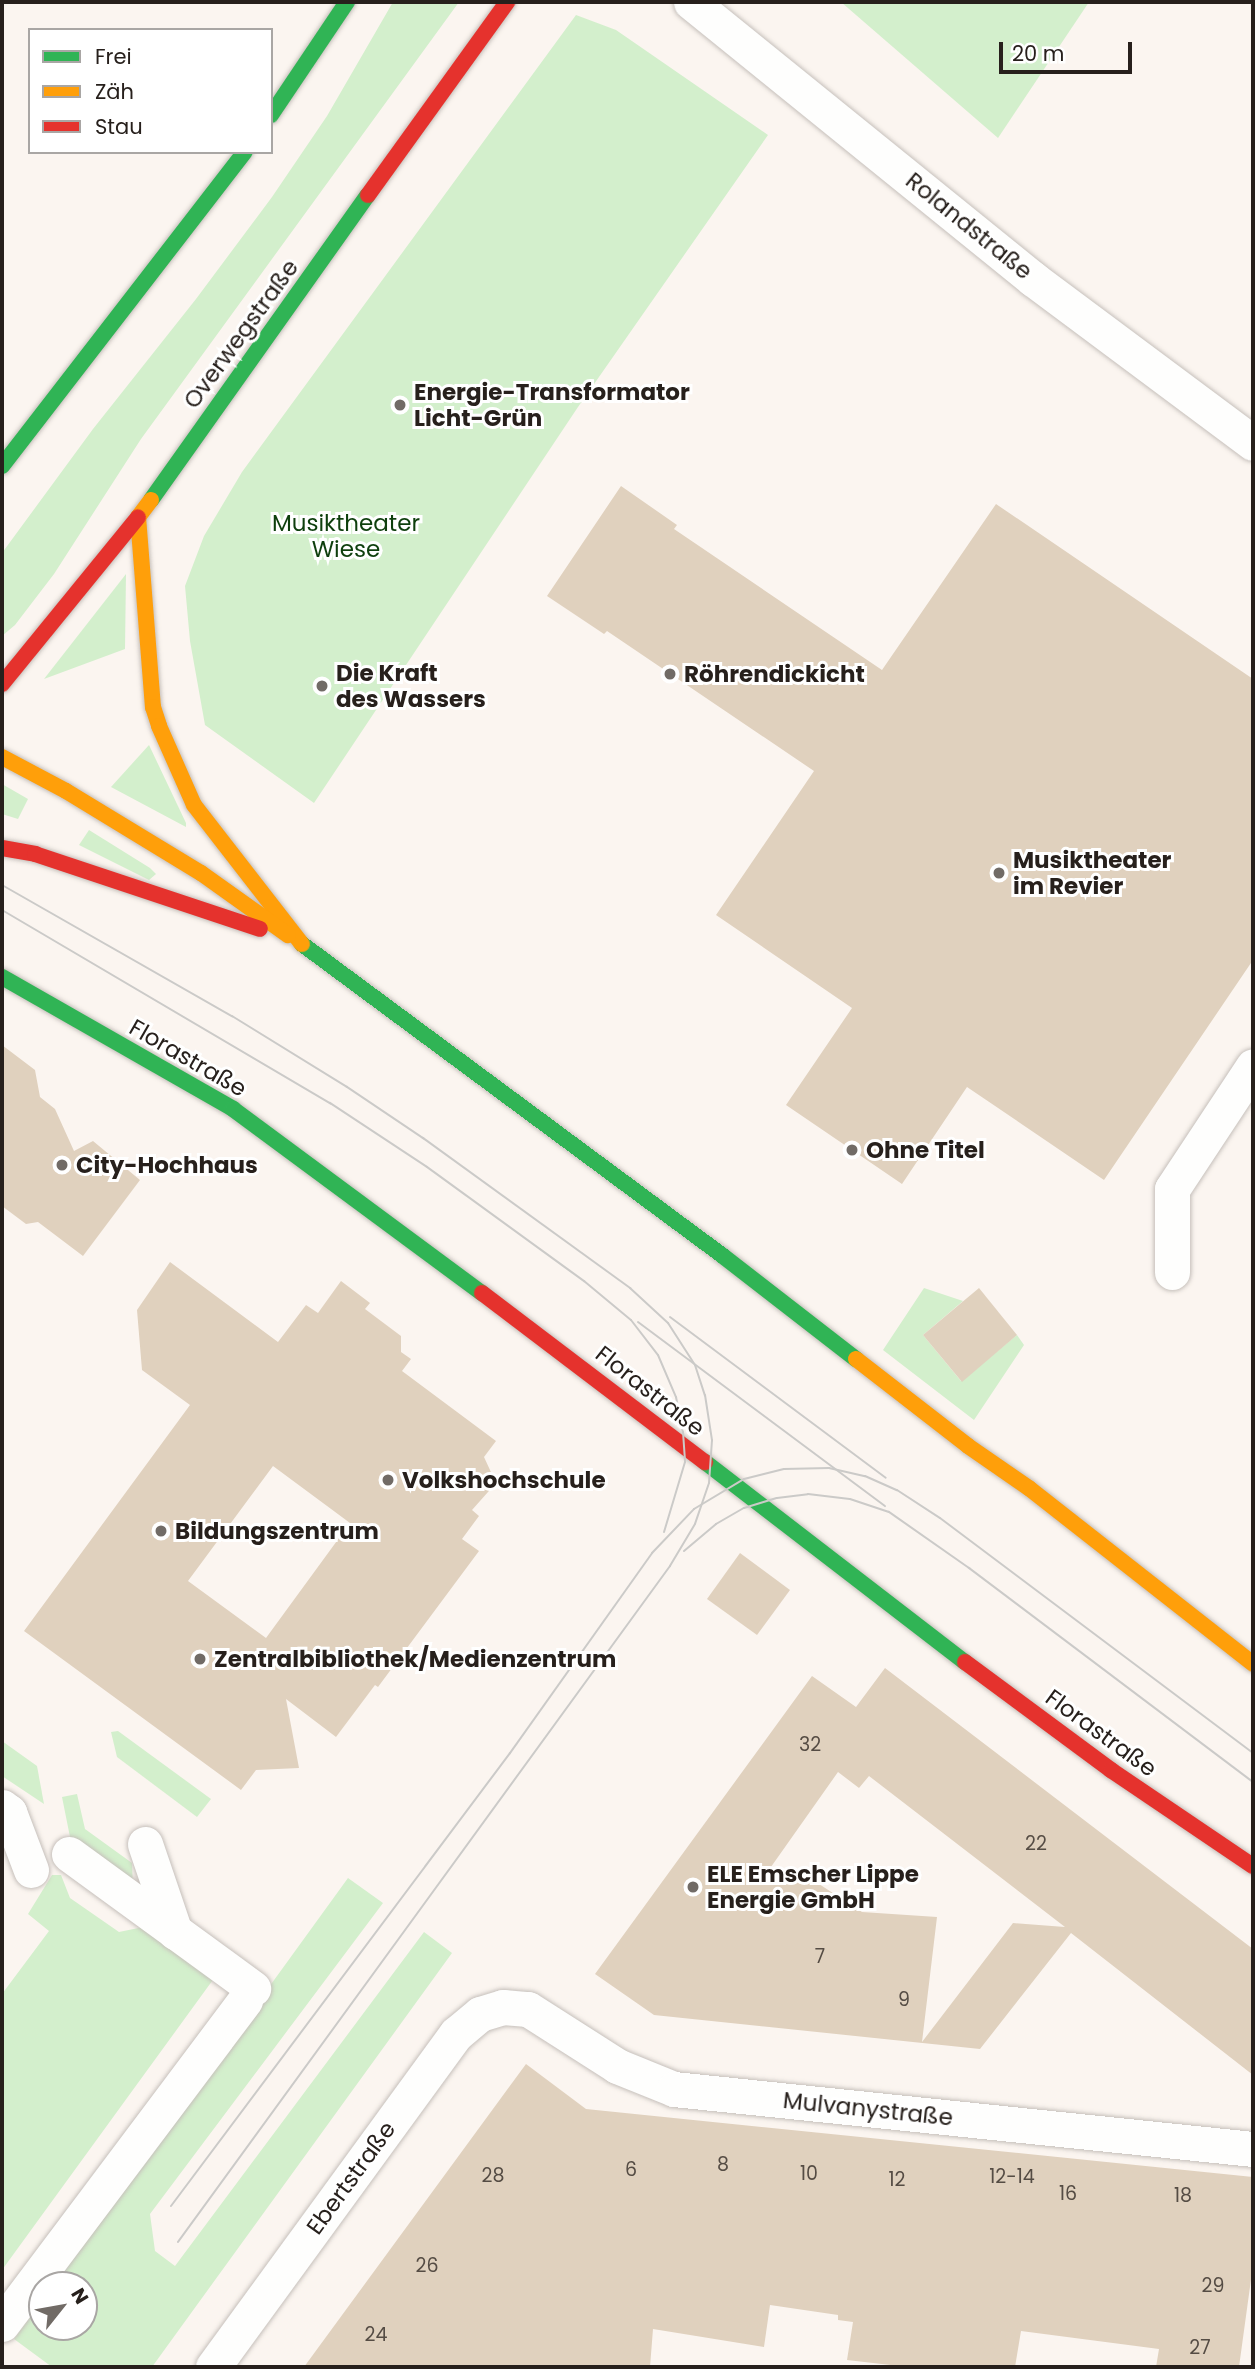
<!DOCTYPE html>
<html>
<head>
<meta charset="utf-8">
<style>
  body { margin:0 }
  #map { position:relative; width:1255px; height:2369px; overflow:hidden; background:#fbf5f0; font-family:Poppins,sans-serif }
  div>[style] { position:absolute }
  .green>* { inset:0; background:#d3efcc }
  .building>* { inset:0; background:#e0d1be }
  .roads { filter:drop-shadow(0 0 2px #c6c0bb) drop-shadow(0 0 2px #c6c0bb) }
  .street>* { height:35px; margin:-17.5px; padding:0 17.5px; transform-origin:17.5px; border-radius:17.5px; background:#fefefd }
  .fast>* { height:16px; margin:-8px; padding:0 8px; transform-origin:8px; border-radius:8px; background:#30b455 }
  .slow>* { height:16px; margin:-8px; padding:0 8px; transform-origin:8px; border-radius:8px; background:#ff9f0a }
  .jam>* { height:16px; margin:-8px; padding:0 8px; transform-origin:8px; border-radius:8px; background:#e5322d }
  .tram>* { height:2px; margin:-1px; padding:0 1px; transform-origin:1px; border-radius:1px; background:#cbcac8 }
  .dots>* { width:19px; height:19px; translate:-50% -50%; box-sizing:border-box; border:4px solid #fff; border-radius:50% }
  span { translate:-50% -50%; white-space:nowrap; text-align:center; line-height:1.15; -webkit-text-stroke:6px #fff; paint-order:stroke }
  .number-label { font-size:19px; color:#554c44 }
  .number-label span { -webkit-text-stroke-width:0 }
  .street-label { font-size:23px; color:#27201c }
  .poi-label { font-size:23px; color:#27201c; font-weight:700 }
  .left { translate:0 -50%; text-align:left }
  .park-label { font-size:23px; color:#0e3f0d }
  .frame { position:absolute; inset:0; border:4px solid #27201c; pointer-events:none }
  .legend { position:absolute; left:28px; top:28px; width:245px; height:126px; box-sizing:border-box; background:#fff; border:2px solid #a9a6a4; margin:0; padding:9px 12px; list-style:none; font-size:21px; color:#27201c }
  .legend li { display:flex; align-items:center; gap:14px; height:35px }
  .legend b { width:35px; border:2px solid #a9a6a4 }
  .north { position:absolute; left:28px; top:2271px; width:70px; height:70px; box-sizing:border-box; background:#fff; border:2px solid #a9a6a4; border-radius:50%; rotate:59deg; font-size:19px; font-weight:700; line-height:28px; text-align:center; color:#27201c }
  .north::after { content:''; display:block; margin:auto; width:24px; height:32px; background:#716b66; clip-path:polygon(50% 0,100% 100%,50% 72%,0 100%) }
  .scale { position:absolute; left:999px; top:42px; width:133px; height:32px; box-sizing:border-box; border:4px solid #27201c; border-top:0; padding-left:9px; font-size:21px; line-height:24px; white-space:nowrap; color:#27201c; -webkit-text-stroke:5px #fff; paint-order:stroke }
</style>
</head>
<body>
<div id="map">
  <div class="green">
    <i style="clip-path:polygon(393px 2px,459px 2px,141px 439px,54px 574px,15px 625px,2px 636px,2px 553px,93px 429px,196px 299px,272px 197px,327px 116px)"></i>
    <i style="clip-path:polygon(841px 2px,1089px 2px,998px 138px)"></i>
    <i style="clip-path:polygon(576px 15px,616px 30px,768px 135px,578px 407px,314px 803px,205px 725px,190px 641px,185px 586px,204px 536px,242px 472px)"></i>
    <i style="clip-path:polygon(126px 574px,125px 649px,44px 679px)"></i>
    <i style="clip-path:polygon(149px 745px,186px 823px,186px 827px,111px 787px)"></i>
    <i style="clip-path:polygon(2px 784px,28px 799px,18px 819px,2px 814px)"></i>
    <i style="clip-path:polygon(89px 830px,150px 868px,156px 874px,149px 880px,79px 845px)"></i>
    <i style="clip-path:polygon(924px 1288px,963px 1301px,923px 1335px,961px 1381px,1017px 1335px,1024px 1345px,974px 1420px,883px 1350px)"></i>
    <i style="clip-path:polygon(118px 1731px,211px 1799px,197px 1817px,117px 1757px,111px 1732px)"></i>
    <i style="clip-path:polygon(2px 1741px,37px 1766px,44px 1804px,2px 1776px)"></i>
    <i style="clip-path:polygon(77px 1794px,85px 1829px,132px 1863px,133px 1888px,71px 1842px,62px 1797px)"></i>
    <i style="clip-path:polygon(52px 1875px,61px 1875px,70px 1898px,119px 1932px,148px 1926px,215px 1977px,2px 2270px,2px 1994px,49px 1931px,28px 1914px)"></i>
    <i style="clip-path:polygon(348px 1878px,383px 1903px,150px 2214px,155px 2251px,175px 2266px,424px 1932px,452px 1953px,152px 2367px,52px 2367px,14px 2339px,42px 2301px,42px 2327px,84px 2327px,84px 2285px,53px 2285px)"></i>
  </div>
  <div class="building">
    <i style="clip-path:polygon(621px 486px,677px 525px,674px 529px,882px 670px,996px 504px,1253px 679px,1253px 960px,1104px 1180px,967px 1087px,902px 1184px,786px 1105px,852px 1008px,716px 915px,814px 771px,607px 631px,604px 634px,547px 596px)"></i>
    <i style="clip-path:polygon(2px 1045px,35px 1070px,40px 1097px,55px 1109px,74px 1151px,93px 1141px,140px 1180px,83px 1256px,38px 1222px,26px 1224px,2px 1206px)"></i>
    <i style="clip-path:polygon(evenodd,170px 1262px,278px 1342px,306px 1305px,318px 1313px,341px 1281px,370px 1303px,365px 1309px,401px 1336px,401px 1352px,411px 1359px,402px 1371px,496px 1441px,484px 1457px,496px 1483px,472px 1510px,479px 1516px,462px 1539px,479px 1551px,378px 1687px,375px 1685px,336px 1737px,286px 1699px,299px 1768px,256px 1770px,241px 1790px,24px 1631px,190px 1405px,142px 1370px,137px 1310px,170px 1262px,273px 1466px,350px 1523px,266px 1638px,188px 1581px,273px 1466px)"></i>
    <i style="clip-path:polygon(979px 1288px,1017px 1335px,962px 1382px,923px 1335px)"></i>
    <i style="clip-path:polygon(740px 1553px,790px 1590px,757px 1635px,707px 1599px)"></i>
    <i style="clip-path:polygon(evenodd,885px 1668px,1253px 1949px,1253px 2075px,1071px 1933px,980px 2049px,654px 2015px,595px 1974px,812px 1676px,856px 1707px,885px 1668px,838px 1772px,859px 1788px,869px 1776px,1065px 1927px,1013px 1923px,922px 2042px,937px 1917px,862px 1912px,819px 1884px,766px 1874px,838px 1772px)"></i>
    <i style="clip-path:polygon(526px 2064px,586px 2109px,1253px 2177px,1253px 2265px,1239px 2367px,1156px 2367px,1159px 2349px,1021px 2331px,1015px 2367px,908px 2367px,847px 2360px,853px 2322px,838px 2320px,838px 2315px,770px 2305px,764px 2347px,653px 2329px,650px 2367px,304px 2367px)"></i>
  </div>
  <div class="roads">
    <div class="street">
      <i style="left:691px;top:2px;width:440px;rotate:39deg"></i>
      <i style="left:1033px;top:279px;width:274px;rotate:36.7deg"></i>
      <i style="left:1172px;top:1272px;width:83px;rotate:-90deg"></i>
      <i style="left:1172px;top:1189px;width:147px;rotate:-56.6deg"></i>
      <i style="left:2px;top:1807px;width:9px;rotate:36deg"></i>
      <i style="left:9px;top:1812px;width:62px;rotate:69.2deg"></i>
      <i style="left:145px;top:1844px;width:93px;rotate:71.2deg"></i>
      <i style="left:69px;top:1854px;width:228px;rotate:36.1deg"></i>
      <i style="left:2px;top:2324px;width:405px;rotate:-53.1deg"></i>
      <i style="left:213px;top:2367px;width:412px;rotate:-53.9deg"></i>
      <i style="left:456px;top:2034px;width:31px;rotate:-40deg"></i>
      <i style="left:480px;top:2014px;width:24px;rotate:-17deg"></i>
      <i style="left:503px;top:2007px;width:25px;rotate:5deg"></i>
      <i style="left:528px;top:2009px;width:106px;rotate:32.6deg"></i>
      <i style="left:617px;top:2066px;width:61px;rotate:22deg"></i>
      <i style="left:674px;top:2089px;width:582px;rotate:5.92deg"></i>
    </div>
    <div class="fast">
      <i style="left:271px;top:115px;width:136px;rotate:-56.1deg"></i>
      <i style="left:2px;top:466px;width:397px;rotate:-52.3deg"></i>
      <i style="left:151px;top:500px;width:374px;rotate:-54.6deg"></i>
      <i style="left:302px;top:944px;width:524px;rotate:36.54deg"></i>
      <i style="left:723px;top:1256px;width:168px;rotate:37.8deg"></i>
      <i style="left:2px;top:977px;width:266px;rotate:29.7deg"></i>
      <i style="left:233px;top:1109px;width:310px;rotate:36.5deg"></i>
      <i style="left:705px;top:1462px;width:328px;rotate:37.6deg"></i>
    </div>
    <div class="slow">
      <i style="left:151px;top:500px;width:21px;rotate:127deg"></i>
      <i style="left:138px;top:517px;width:191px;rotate:85.5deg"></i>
      <i style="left:153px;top:707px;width:20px;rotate:72deg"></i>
      <i style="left:159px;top:726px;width:86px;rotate:66.1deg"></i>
      <i style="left:194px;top:805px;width:176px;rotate:52.2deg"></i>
      <i style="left:2px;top:757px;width:72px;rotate:28deg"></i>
      <i style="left:66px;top:791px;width:158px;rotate:31.3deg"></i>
      <i style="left:201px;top:873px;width:107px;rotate:35.5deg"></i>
      <i style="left:856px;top:1359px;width:142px;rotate:37.8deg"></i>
      <i style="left:968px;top:1446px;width:75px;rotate:34.7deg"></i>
      <i style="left:1030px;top:1489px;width:283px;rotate:38.1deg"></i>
    </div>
    <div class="jam">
      <i style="left:368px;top:195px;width:238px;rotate:-54.2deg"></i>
      <i style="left:2px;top:684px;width:215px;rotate:-50.8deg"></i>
      <i style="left:2px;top:848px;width:34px;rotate:10deg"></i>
      <i style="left:35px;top:854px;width:237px;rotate:18.4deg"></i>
      <i style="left:482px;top:1293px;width:280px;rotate:37.2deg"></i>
      <i style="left:965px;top:1662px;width:182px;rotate:36.5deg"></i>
      <i style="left:1111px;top:1770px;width:171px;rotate:34.1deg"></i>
    </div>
  </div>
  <div class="tram">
    <i style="left:2px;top:885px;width:265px;rotate:29.7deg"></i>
    <i style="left:232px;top:1016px;width:135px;rotate:31.7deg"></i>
    <i style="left:347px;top:1087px;width:92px;rotate:33.9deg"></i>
    <i style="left:423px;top:1138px;width:256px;rotate:35.9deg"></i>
    <i style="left:630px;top:1288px;width:52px;rotate:42.6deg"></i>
    <i style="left:668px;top:1323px;width:50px;rotate:57.3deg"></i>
    <i style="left:695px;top:1365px;width:32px;rotate:72deg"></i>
    <i style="left:705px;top:1395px;width:46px;rotate:81.2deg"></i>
    <i style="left:712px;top:1440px;width:43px;rotate:94deg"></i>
    <i style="left:709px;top:1483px;width:43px;rotate:108.9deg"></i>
    <i style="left:695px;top:1524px;width:49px;rotate:120.8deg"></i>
    <i style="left:670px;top:1566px;width:836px;rotate:126.05deg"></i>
    <i style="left:2px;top:910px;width:381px;rotate:30.5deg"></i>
    <i style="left:330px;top:1103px;width:116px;rotate:33.4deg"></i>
    <i style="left:427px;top:1167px;width:194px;rotate:36deg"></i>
    <i style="left:584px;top:1281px;width:61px;rotate:39.7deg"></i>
    <i style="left:631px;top:1320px;width:44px;rotate:52.4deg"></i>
    <i style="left:658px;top:1355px;width:46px;rotate:66.8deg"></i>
    <i style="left:676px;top:1397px;width:36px;rotate:79deg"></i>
    <i style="left:683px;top:1432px;width:30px;rotate:86deg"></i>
    <i style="left:685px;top:1462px;width:73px;rotate:106.7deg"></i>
    <i style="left:670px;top:1317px;width:269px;rotate:36.7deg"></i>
    <i style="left:638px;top:1322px;width:308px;rotate:36.7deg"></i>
    <i style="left:684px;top:1551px;width:42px;rotate:-40.2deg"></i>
    <i style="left:716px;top:1524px;width:32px;rotate:-30deg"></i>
    <i style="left:744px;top:1508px;width:34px;rotate:-17deg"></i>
    <i style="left:777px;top:1498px;width:31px;rotate:-7deg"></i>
    <i style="left:808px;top:1494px;width:42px;rotate:6.8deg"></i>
    <i style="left:850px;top:1499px;width:41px;rotate:18.4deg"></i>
    <i style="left:889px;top:1512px;width:98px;rotate:35deg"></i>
    <i style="left:969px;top:1568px;width:356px;rotate:37deg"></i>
    <i style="left:171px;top:2206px;width:566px;rotate:-53.19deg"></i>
    <i style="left:510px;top:1753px;width:245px;rotate:-54.6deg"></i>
    <i style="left:652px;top:1553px;width:61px;rotate:-46.3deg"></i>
    <i style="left:694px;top:1509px;width:58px;rotate:-31deg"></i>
    <i style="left:744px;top:1479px;width:41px;rotate:-14deg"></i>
    <i style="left:784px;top:1469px;width:45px;rotate:-1.3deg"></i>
    <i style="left:829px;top:1468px;width:37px;rotate:13deg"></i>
    <i style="left:865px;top:1476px;width:35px;rotate:24deg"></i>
    <i style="left:897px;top:1490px;width:51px;rotate:33.1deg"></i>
    <i style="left:940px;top:1518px;width:391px;rotate:36.9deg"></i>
  </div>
  <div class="dots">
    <i style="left:400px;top:405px;background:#716b66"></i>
    <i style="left:670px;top:674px;background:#716b66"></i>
    <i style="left:322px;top:686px;background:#716b66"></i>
    <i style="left:999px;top:873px;background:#716b66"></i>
    <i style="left:852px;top:1150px;background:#716b66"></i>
    <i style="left:62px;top:1165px;background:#716b66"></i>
    <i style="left:388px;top:1480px;background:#716b66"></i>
    <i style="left:161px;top:1531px;background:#716b66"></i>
    <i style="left:200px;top:1659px;background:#716b66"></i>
    <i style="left:693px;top:1887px;background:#716b66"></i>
  </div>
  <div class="number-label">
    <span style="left:810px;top:1745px">32</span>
    <span style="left:1036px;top:1844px">22</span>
    <span style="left:820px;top:1957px">7</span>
    <span style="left:904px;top:2000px">9</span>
    <span style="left:723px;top:2165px">8</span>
    <span style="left:631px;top:2170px">6</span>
    <span style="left:809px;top:2174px">10</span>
    <span style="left:493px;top:2176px">28</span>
    <span style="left:1012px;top:2177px">12-14</span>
    <span style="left:897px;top:2180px">12</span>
    <span style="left:1068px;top:2194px">16</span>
    <span style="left:1183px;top:2196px">18</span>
    <span style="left:427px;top:2266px">26</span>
    <span style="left:1213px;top:2286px">29</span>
    <span style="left:376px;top:2335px">24</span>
    <span style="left:1200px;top:2348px">27</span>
  </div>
  <div class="street-label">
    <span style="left:969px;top:226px;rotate:39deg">Rolandstraße</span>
    <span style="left:241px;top:334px;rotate:-54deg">Overwegstraße</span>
    <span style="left:188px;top:1058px;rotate:30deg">Florastraße</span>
    <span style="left:650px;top:1391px;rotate:38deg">Florastraße</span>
    <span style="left:1101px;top:1733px;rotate:36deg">Florastraße</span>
    <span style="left:868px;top:2109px;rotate:6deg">Mulvanystraße</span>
    <span style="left:351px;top:2178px;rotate:-54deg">Ebertstraße</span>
  </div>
  <div class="poi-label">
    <span class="left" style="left:414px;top:405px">Energie-Transformator<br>Licht-Grün</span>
    <span class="left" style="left:336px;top:686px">Die Kraft<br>des Wassers</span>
    <span class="left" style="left:684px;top:674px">Röhrendickicht</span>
    <span class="left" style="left:1013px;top:873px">Musiktheater<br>im Revier</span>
    <span class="left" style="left:866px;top:1150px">Ohne Titel</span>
    <span class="left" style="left:76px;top:1165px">City-Hochhaus</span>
    <span class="left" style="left:402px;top:1480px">Volkshochschule</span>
    <span class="left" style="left:175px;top:1531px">Bildungszentrum</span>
    <span class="left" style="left:214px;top:1659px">Zentralbibliothek/Medienzentrum</span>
    <span class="left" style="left:707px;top:1887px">ELE Emscher Lippe<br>Energie GmbH</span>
  </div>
  <div class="park-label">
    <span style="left:346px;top:536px">Musiktheater<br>Wiese</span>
  </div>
  <div class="frame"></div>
  <ul class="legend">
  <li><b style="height:9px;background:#30b455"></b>Frei</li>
  <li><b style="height:9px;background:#ff9f0a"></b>Zäh</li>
  <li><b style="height:9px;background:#e5322d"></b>Stau</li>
  </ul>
  <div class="north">N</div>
  <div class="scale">20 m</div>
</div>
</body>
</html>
